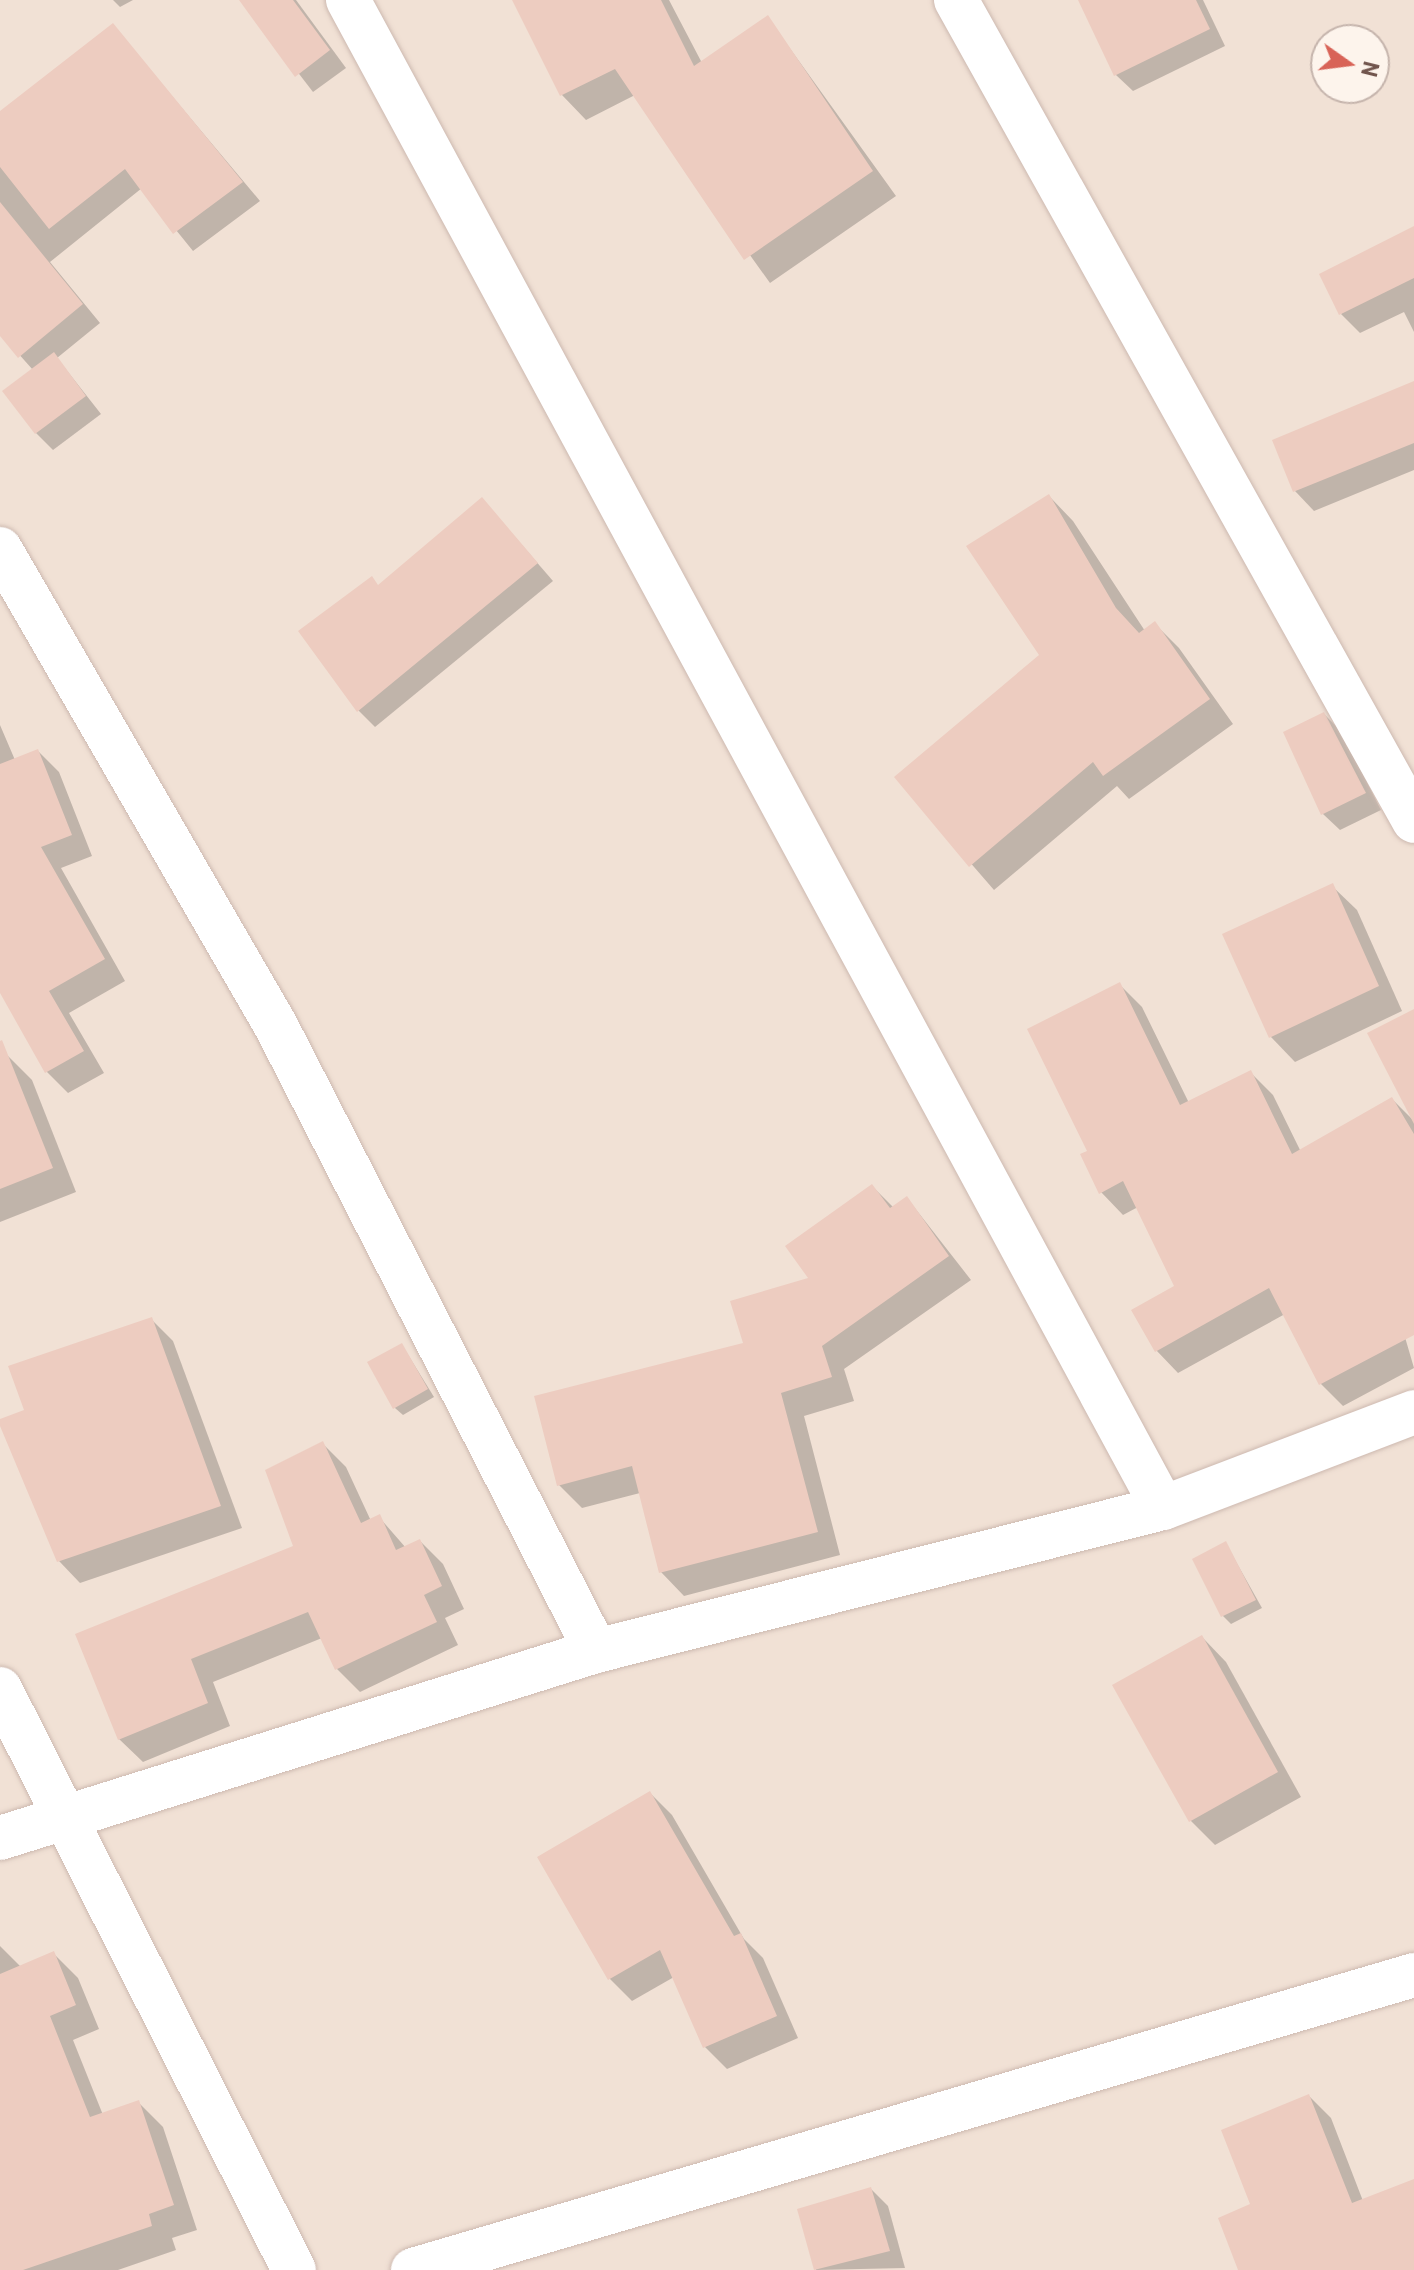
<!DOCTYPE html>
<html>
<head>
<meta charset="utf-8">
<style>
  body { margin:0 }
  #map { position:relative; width:1414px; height:2270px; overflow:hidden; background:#faf0e6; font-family:Barlow,sans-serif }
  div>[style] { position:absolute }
  .residential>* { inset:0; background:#f1e1d5 }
  .shadow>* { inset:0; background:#0003 }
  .building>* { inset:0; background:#edccc0 }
  .roads { filter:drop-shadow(0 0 2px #cdb9b0) drop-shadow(0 0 2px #cdb9b0) }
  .minor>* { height:44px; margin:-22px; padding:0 22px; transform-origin:22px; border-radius:22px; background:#fff }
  span { translate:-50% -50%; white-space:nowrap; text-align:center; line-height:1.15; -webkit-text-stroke:7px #fdf4ec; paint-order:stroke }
  .north { position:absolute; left:1310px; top:24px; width:80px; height:80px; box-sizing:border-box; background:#fdf4ec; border:2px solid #c5b4ac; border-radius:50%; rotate:104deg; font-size:22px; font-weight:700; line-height:32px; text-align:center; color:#71554d }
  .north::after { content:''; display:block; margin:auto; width:28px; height:36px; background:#d86357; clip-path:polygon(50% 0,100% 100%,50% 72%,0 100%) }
</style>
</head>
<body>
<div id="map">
  <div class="residential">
    <i style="clip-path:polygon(evenodd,0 0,1414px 0,1414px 2270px,0 2270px,0 0,1326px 40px,1374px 40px,1374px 88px,1326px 88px,1326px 40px)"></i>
  </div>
  <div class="shadow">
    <i style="clip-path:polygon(113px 0,133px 0,120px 7px)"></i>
    <i style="clip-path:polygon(242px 0,296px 0,346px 68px,313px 92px)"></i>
    <i style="clip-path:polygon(515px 0,669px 0,702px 63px,768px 18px,896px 196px,770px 283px,635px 95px,586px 120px,562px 95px)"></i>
    <i style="clip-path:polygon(1080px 0,1203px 0,1225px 46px,1133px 91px,1116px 75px)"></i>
    <i style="clip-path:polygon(113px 26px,260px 201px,193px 251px,142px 188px,50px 262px,100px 323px,57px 358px,101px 414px,53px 450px,36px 433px,33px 370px,0 333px,0 114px)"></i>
    <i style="clip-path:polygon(1414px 232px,1414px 332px,1404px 312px,1360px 333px,1341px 314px)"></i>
    <i style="clip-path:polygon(1414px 383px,1414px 470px,1314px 511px,1295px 491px,1275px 441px)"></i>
    <i style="clip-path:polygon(1049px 496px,1073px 521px,1145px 631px,1155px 624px,1179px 648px,1233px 724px,1129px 799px,1117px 786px,994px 890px,896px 777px,1042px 655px)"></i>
    <i style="clip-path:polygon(482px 499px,553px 581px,375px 727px,358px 710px,380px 587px)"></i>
    <i style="clip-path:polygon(1324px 714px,1341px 731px,1381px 810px,1340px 830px,1323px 814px)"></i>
    <i style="clip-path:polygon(0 725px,15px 760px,38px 751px,59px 772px,92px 856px,61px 868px,125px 981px,69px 1013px,104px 1073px,68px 1093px,47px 1072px,0 989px)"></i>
    <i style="clip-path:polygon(1332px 886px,1357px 910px,1402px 1011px,1295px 1062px,1271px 1037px)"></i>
    <i style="clip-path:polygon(1120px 985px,1142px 1007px,1189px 1103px,1251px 1073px,1273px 1095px,1301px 1152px,1392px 1099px,1414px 1121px,1414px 1322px,1402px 1327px,1414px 1368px,1343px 1406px,1321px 1384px,1285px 1314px,1178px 1373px,1156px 1350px,1176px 1287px,1138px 1207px,1123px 1215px,1101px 1192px,1090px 1152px)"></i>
    <i style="clip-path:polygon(7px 1055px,32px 1080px,76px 1192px,0 1222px,0 1058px)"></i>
    <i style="clip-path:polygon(872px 1186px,894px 1208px,907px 1198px,971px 1280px,844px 1369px,854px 1401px,804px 1416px,840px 1555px,684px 1596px,661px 1572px,640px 1493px,582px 1508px,559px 1485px,746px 1344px,811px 1279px)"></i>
    <i style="clip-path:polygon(151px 1319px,173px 1341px,242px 1528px,80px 1583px,59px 1561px,27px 1411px)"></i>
    <i style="clip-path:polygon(402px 1345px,434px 1397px,403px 1415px,395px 1408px)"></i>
    <i style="clip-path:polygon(323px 1444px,346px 1467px,371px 1521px,379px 1517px,406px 1548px,420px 1541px,443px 1564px,464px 1609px,445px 1618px,458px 1645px,360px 1692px,337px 1669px,322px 1638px,213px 1682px,230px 1726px,143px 1762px,119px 1739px,78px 1635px,296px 1547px)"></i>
    <i style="clip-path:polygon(1226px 1544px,1262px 1608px,1231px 1624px,1223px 1616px)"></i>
    <i style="clip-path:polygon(1202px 1637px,1226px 1662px,1301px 1797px,1215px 1845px,1191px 1821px)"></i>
    <i style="clip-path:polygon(650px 1793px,672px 1815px,744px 1939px,763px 1958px,798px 2038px,727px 2069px,705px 2047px,674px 1977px,632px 2001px,610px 1979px,540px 1858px)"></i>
    <i style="clip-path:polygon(0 1946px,21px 1967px,53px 1953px,78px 1978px,99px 2029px,73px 2040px,103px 2115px,138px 2102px,163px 2127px,197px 2230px,172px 2238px,176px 2250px,118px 2270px,0 2270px)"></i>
    <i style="clip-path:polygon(1309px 2096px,1331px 2118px,1363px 2201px,1414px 2181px,1414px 2270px,1241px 2270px,1253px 2206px)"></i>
    <i style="clip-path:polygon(871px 2189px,888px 2206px,905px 2268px,816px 2270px,799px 2210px)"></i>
  </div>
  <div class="building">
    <i style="clip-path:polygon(239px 0,293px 0,330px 50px,295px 77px)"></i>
    <i style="clip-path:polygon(512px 0,661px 0,694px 66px,768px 15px,873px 171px,744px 260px,615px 69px,560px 96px)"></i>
    <i style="clip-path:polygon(1078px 0,1196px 0,1210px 29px,1114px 76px)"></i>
    <i style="clip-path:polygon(113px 23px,243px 182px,173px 234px,125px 169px,49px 229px,0 167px,0 111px)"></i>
    <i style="clip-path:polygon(0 202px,83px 304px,18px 358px,0 336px)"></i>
    <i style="clip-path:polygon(1414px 226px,1414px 278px,1339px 315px,1319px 274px)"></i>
    <i style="clip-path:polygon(54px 352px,86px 396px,35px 434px,2px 391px)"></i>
    <i style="clip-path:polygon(1414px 381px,1414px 443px,1293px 492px,1272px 440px)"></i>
    <i style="clip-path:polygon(1049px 494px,1116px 608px,1139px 633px,1155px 621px,1210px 699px,1103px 776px,1093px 762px,969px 867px,894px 777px,1039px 655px,966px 546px)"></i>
    <i style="clip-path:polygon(482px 497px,538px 563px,357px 712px,298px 631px,372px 576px,378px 585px)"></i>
    <i style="clip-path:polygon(1324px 712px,1366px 793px,1321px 815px,1283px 732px)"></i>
    <i style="clip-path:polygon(38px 749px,72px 835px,41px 847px,105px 959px,49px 991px,84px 1051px,45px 1073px,0 993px,0 764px)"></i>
    <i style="clip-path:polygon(1333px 883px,1379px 986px,1269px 1038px,1222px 934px)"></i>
    <i style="clip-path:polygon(1120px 982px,1180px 1105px,1251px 1070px,1292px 1154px,1392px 1097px,1414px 1134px,1414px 1335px,1319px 1385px,1269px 1288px,1155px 1352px,1131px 1310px,1174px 1286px,1123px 1181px,1099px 1194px,1080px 1154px,1087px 1151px,1027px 1029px)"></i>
    <i style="clip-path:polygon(1414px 1009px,1414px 1124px,1367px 1033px)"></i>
    <i style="clip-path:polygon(2px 1040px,53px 1168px,0 1189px,0 1041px)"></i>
    <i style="clip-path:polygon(872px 1184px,890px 1208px,907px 1196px,949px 1256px,822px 1346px,832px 1377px,781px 1393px,818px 1532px,659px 1573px,632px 1466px,557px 1486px,534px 1396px,743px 1343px,730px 1301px,808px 1278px,785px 1246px)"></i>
    <i style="clip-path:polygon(152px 1317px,221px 1506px,57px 1562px,0 1426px,0 1419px,24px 1410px,8px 1366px)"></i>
    <i style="clip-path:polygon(402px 1343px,428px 1389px,393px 1409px,367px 1362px)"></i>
    <i style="clip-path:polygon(323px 1441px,361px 1523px,380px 1514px,396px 1550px,420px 1539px,442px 1586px,424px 1595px,437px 1622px,335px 1670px,308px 1612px,191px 1659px,208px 1703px,118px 1740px,75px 1634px,293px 1546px,265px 1470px)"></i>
    <i style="clip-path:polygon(1226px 1541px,1256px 1600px,1221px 1617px,1192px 1559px)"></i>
    <i style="clip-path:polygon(1202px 1635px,1278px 1772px,1189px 1822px,1112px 1685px)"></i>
    <i style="clip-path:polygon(650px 1791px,734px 1936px,741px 1933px,777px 2016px,703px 2048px,660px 1950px,608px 1980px,537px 1857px)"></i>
    <i style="clip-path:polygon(54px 1951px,76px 2005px,50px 2016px,90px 2117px,139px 2100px,174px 2205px,149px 2214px,152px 2226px,23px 2270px,0 2270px,0 1974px)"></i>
    <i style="clip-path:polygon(1309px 2094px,1352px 2203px,1414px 2179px,1414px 2270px,1238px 2270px,1218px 2218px,1250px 2204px,1221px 2130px)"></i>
    <i style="clip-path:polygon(871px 2187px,890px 2251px,814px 2270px,797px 2209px)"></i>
  </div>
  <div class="roads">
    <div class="minor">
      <i style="left:348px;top:0;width:1714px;rotate:61.61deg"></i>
      <i style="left:956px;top:0;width:940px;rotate:60.84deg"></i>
      <i style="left:0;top:549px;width:551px;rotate:59.95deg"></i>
      <i style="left:276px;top:1026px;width:702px;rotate:62.89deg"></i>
      <i style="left:0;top:1689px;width:651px;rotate:63.16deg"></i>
      <i style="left:0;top:1838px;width:625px;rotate:-17.42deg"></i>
      <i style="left:596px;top:1651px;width:585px;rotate:-14.16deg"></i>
      <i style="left:1163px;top:1508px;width:269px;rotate:-20.9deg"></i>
      <i style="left:413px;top:2270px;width:1044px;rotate:-16.42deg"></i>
    </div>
  </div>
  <div class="north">N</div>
</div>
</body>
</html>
